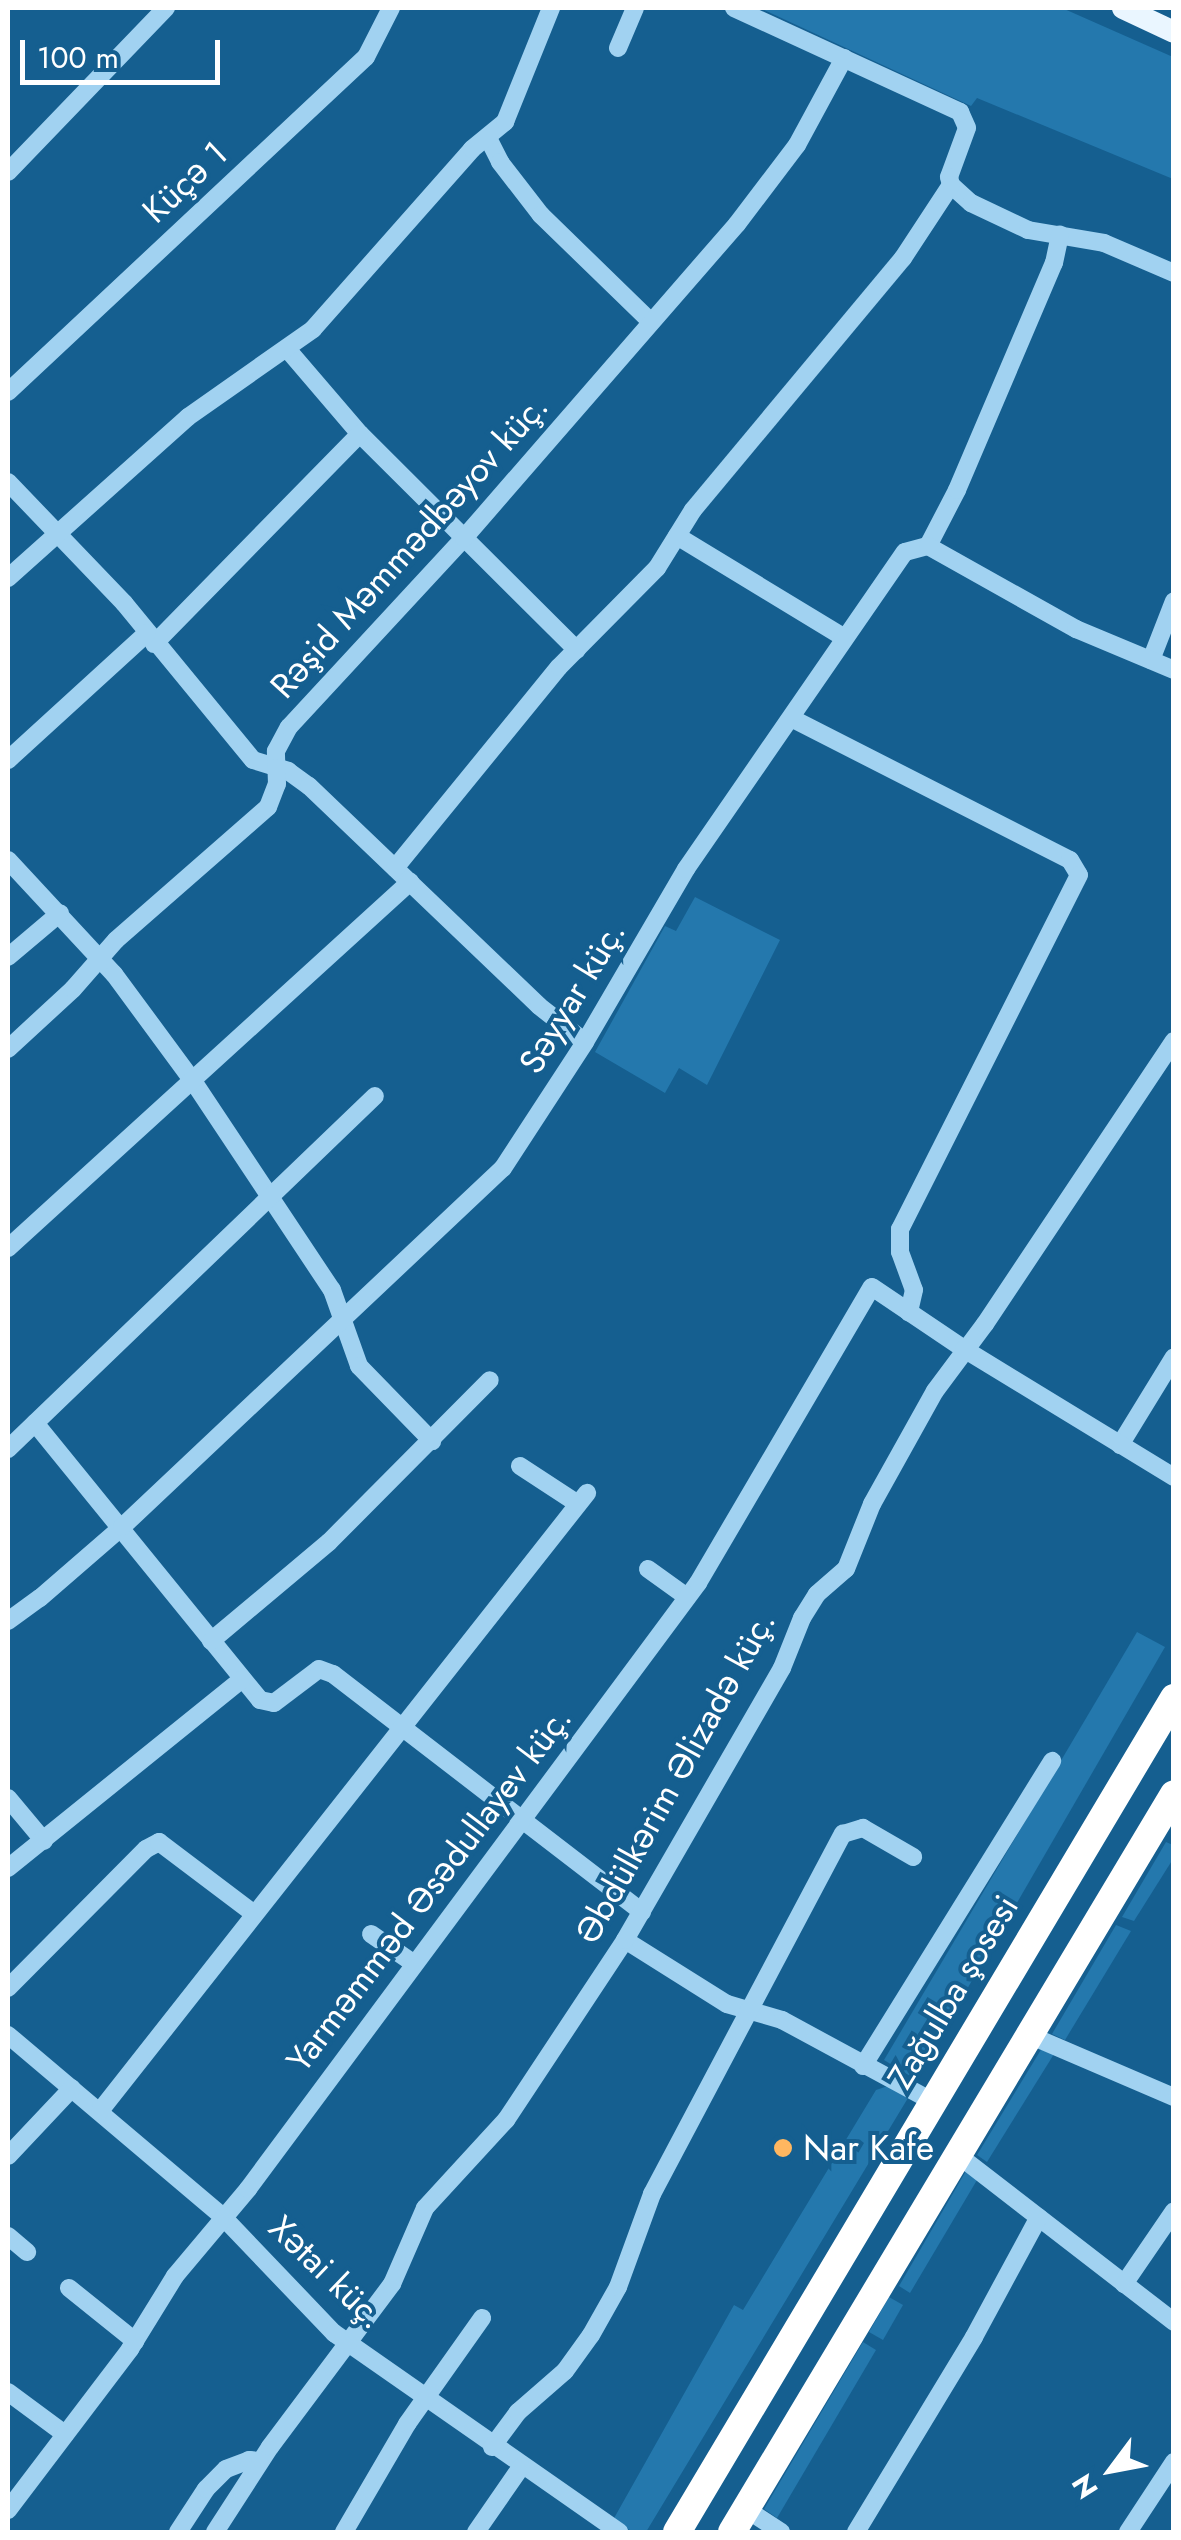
<!DOCTYPE html>
<html>
<head>
<meta charset="utf-8">
<style>
  body { margin:0 }
  #map { position:relative; width:1181px; height:2540px; overflow:hidden; background:#155f90; font-family:Jost,sans-serif }
  div>[style] { position:absolute }
  .green>* { inset:0; background:#2478ad }
  .minor>* { height:18px; margin:-9px; padding:0 9px; transform-origin:9px; border-radius:9px; background:#a1d2f1 }
  .major>* { height:22px; margin:-11px; padding:0 11px; transform-origin:11px; border-radius:11px; background:#eaf6ff }
  .highway>* { height:28px; margin:-14px; padding:0 14px; transform-origin:14px; border-radius:14px; background:#fff }
  .dots>* { width:28px; height:28px; translate:-50% -50%; box-sizing:border-box; border:5px solid #155f90; border-radius:50% }
  span { translate:-50% -50%; white-space:nowrap; text-align:center; line-height:1.15; -webkit-text-stroke:8px #155f90; paint-order:stroke }
  .street-label { font-size:35px; color:#fff }
  .poi-label { font-size:35px; color:#fff }
  .left { translate:0 -50%; text-align:left }
  .frame { position:absolute; inset:0; border:10px solid #fff; pointer-events:none }
  .north { position:absolute; left:1061px; top:2420px; width:100px; height:100px; -webkit-text-stroke:8px #155f90; paint-order:stroke; rotate:238deg; font-size:28px; font-weight:700; line-height:40px; text-align:center; color:#fff }
  .north::after { content:''; display:block; margin:auto; width:35px; height:45px; background:#fff; clip-path:polygon(50% 0,100% 100%,50% 72%,0 100%) }
  .scale { position:absolute; left:20px; top:40px; width:200px; height:45px; box-sizing:border-box; border:5px solid #fff; border-top:0; padding-left:12px; font-size:30px; line-height:35px; white-space:nowrap; color:#fff; -webkit-text-stroke:8px #155f90; paint-order:stroke }
</style>
</head>
<body>
<div id="map">
  <div class="green">
    <i style="clip-path:polygon(760px 8px,1062px 8px,1173px 57px,1173px 179px,977px 98px,971px 106px)"></i>
    <i style="clip-path:polygon(695px 897px,780px 940px,707px 1085px,679px 1068px,665px 1093px,595px 1052px,665px 926px,676px 931px)"></i>
    <i style="clip-path:polygon(1137px 1632px,1165px 1647px,915px 2079px,884px 2060px)"></i>
    <i style="clip-path:polygon(1166px 1842px,1173px 1845px,1173px 1859px,1134px 1921px,1122px 1917px)"></i>
    <i style="clip-path:polygon(1116px 1925px,1131px 1931px,1065px 2040px,1052px 2034px)"></i>
    <i style="clip-path:polygon(1042px 2048px,1054px 2054px,987px 2162px,977px 2155px)"></i>
    <i style="clip-path:polygon(888px 2086px,908px 2098px,646px 2532px,633px 2532px,613px 2520px,734px 2305px,743px 2310px,876px 2090px)"></i>
    <i style="clip-path:polygon(966px 2171px,977px 2180px,910px 2293px,899px 2286px)"></i>
    <i style="clip-path:polygon(889px 2297px,903px 2305px,883px 2340px,869px 2332px)"></i>
    <i style="clip-path:polygon(863px 2342px,876px 2350px,777px 2518px,764px 2509px)"></i>
  </div>
  <div class="minor">
    <i style="left:734px;top:8px;width:249px;rotate:24.7deg"></i>
    <i style="left:960px;top:112px;width:17px;rotate:66deg"></i>
    <i style="left:967px;top:128px;width:52px;rotate:110.2deg"></i>
    <i style="left:949px;top:177px;width:8px;rotate:76deg"></i>
    <i style="left:951px;top:185px;width:27px;rotate:42deg"></i>
    <i style="left:971px;top:203px;width:63px;rotate:25.3deg"></i>
    <i style="left:1028px;top:230px;width:77px;rotate:9.7deg"></i>
    <i style="left:1104px;top:243px;width:76px;rotate:23.2deg"></i>
    <i style="left:618px;top:48px;width:43px;rotate:-67deg"></i>
    <i style="left:488px;top:138px;width:27px;rotate:63deg"></i>
    <i style="left:500px;top:162px;width:67px;rotate:52.3deg"></i>
    <i style="left:541px;top:215px;width:153px;rotate:44.2deg"></i>
    <i style="left:8px;top:172px;width:228px;rotate:-46.1deg"></i>
    <i style="left:288px;top:350px;width:111px;rotate:49.4deg"></i>
    <i style="left:360px;top:434px;width:306px;rotate:44.9deg"></i>
    <i style="left:8px;top:392px;width:490px;rotate:-43.1deg"></i>
    <i style="left:366px;top:57px;width:55px;rotate:-63deg"></i>
    <i style="left:8px;top:482px;width:168px;rotate:46.2deg"></i>
    <i style="left:124px;top:603px;width:203px;rotate:50.6deg"></i>
    <i style="left:253px;top:760px;width:37px;rotate:17deg"></i>
    <i style="left:288px;top:771px;width:26px;rotate:36deg"></i>
    <i style="left:309px;top:786px;width:318px;rotate:43.7deg"></i>
    <i style="left:539px;top:1006px;width:58px;rotate:38deg"></i>
    <i style="left:677px;top:536px;width:194px;rotate:31.3deg"></i>
    <i style="left:928px;top:546px;width:63px;rotate:-62.6deg"></i>
    <i style="left:957px;top:490px;width:247px;rotate:-66.9deg"></i>
    <i style="left:1054px;top:263px;width:29px;rotate:-78deg"></i>
    <i style="left:8px;top:578px;width:241px;rotate:-41.8deg"></i>
    <i style="left:188px;top:417px;width:153px;rotate:-35.1deg"></i>
    <i style="left:313px;top:329px;width:240px;rotate:-48.5deg"></i>
    <i style="left:472px;top:149px;width:43px;rotate:-39.3deg"></i>
    <i style="left:505px;top:122px;width:123px;rotate:-68deg"></i>
    <i style="left:154px;top:644px;width:294px;rotate:-45.6deg"></i>
    <i style="left:1151px;top:660px;width:63px;rotate:-68.7deg"></i>
    <i style="left:791px;top:718px;width:313px;rotate:27deg"></i>
    <i style="left:1070px;top:860px;width:17px;rotate:59deg"></i>
    <i style="left:1079px;top:875px;width:397px;rotate:116.8deg"></i>
    <i style="left:900px;top:1229px;width:23px;rotate:90deg"></i>
    <i style="left:900px;top:1252px;width:40px;rotate:69.8deg"></i>
    <i style="left:914px;top:1290px;width:23px;rotate:103deg"></i>
    <i style="left:8px;top:760px;width:188px;rotate:-42.4deg"></i>
    <i style="left:8px;top:860px;width:156px;rotate:47.1deg"></i>
    <i style="left:114px;top:974px;width:133px;rotate:53.6deg"></i>
    <i style="left:193px;top:1081px;width:251px;rotate:56.4deg"></i>
    <i style="left:332px;top:1290px;width:81px;rotate:70.4deg"></i>
    <i style="left:359px;top:1366px;width:105px;rotate:45.8deg"></i>
    <i style="left:395px;top:868px;width:259px;rotate:-50.8deg"></i>
    <i style="left:559px;top:667px;width:139px;rotate:-45.3deg"></i>
    <i style="left:657px;top:568px;width:68px;rotate:-58.2deg"></i>
    <i style="left:693px;top:510px;width:328px;rotate:-50.2deg"></i>
    <i style="left:903px;top:258px;width:87px;rotate:-56.7deg"></i>
    <i style="left:8px;top:957px;width:68px;rotate:-40.2deg"></i>
    <i style="left:8px;top:1049px;width:88px;rotate:-42.7deg"></i>
    <i style="left:73px;top:989px;width:65px;rotate:-48.7deg"></i>
    <i style="left:116px;top:940px;width:202px;rotate:-41.2deg"></i>
    <i style="left:268px;top:807px;width:25px;rotate:-69deg"></i>
    <i style="left:277px;top:784px;width:33px;rotate:-92deg"></i>
    <i style="left:276px;top:751px;width:27px;rotate:-62deg"></i>
    <i style="left:289px;top:727px;width:258px;rotate:-47.2deg"></i>
    <i style="left:464px;top:538px;width:416px;rotate:-49deg"></i>
    <i style="left:737px;top:224px;width:99px;rotate:-52.8deg"></i>
    <i style="left:797px;top:145px;width:99px;rotate:-61.6deg"></i>
    <i style="left:8px;top:1248px;width:544px;rotate:-42.32deg"></i>
    <i style="left:35px;top:1423px;width:357px;rotate:50.9deg"></i>
    <i style="left:260px;top:1700px;width:14px;rotate:12deg"></i>
    <i style="left:274px;top:1703px;width:56px;rotate:-37.1deg"></i>
    <i style="left:319px;top:1669px;width:15px;rotate:20deg"></i>
    <i style="left:333px;top:1674px;width:390px;rotate:37.6deg"></i>
    <i style="left:1120px;top:1445px;width:103px;rotate:-58.5deg"></i>
    <i style="left:8px;top:1449px;width:509px;rotate:-43.89deg"></i>
    <i style="left:520px;top:1466px;width:69px;rotate:33.2deg"></i>
    <i style="left:648px;top:1569px;width:48px;rotate:35.7deg"></i>
    <i style="left:8px;top:1621px;width:39px;rotate:-36deg"></i>
    <i style="left:40px;top:1598px;width:108px;rotate:-40.9deg"></i>
    <i style="left:122px;top:1527px;width:523px;rotate:-43.3deg"></i>
    <i style="left:503px;top:1168px;width:150px;rotate:-56.9deg"></i>
    <i style="left:585px;top:1042px;width:200px;rotate:-59.7deg"></i>
    <i style="left:686px;top:869px;width:385px;rotate:-55.4deg"></i>
    <i style="left:905px;top:552px;width:24px;rotate:-15deg"></i>
    <i style="left:928px;top:546px;width:170px;rotate:29.3deg"></i>
    <i style="left:1076px;top:629px;width:106px;rotate:22.7deg"></i>
    <i style="left:211px;top:1641px;width:154px;rotate:-40deg"></i>
    <i style="left:329px;top:1542px;width:228px;rotate:-45.2deg"></i>
    <i style="left:8px;top:1798px;width:56px;rotate:50.1deg"></i>
    <i style="left:8px;top:1868px;width:301px;rotate:-38.9deg"></i>
    <i style="left:371px;top:1934px;width:51px;rotate:34.6deg"></i>
    <i style="left:625px;top:1940px;width:120px;rotate:32.1deg"></i>
    <i style="left:727px;top:2004px;width:57px;rotate:16.2deg"></i>
    <i style="left:782px;top:2020px;width:170px;rotate:28.4deg"></i>
    <i style="left:8px;top:1988px;width:196px;rotate:-45.2deg"></i>
    <i style="left:146px;top:1849px;width:15px;rotate:-28deg"></i>
    <i style="left:159px;top:1842px;width:118px;rotate:37.1deg"></i>
    <i style="left:8px;top:2035px;width:282px;rotate:40.2deg"></i>
    <i style="left:223px;top:2217px;width:161px;rotate:46.3deg"></i>
    <i style="left:334px;top:2333px;width:348px;rotate:34.9deg"></i>
    <i style="left:1029px;top:2035px;width:158px;rotate:23.2deg"></i>
    <i style="left:863px;top:2066px;width:359px;rotate:-58.2deg"></i>
    <i style="left:100px;top:2111px;width:787px;rotate:-51.76deg"></i>
    <i style="left:958px;top:2155px;width:273px;rotate:37.7deg"></i>
    <i style="left:8px;top:2156px;width:93px;rotate:-46.7deg"></i>
    <i style="left:8px;top:2236px;width:25px;rotate:40deg"></i>
    <i style="left:1124px;top:2284px;width:88px;rotate:-55.6deg"></i>
    <i style="left:69px;top:2288px;width:85px;rotate:38.8deg"></i>
    <i style="left:8px;top:2392px;width:71px;rotate:36.4deg"></i>
    <i style="left:492px;top:2447px;width:44px;rotate:-53.4deg"></i>
    <i style="left:518px;top:2412px;width:62px;rotate:-41.1deg"></i>
    <i style="left:565px;top:2371px;width:44px;rotate:-54.2deg"></i>
    <i style="left:591px;top:2335px;width:55px;rotate:-60.6deg"></i>
    <i style="left:618px;top:2287px;width:99px;rotate:-69.9deg"></i>
    <i style="left:652px;top:2194px;width:408px;rotate:-62.1deg"></i>
    <i style="left:843px;top:1834px;width:21px;rotate:-17deg"></i>
    <i style="left:863px;top:1828px;width:58px;rotate:30.1deg"></i>
    <i style="left:746px;top:2509px;width:42px;rotate:33.3deg"></i>
    <i style="left:8px;top:2510px;width:202px;rotate:-52.8deg"></i>
    <i style="left:130px;top:2349px;width:86px;rotate:-58.3deg"></i>
    <i style="left:175px;top:2276px;width:114px;rotate:-50deg"></i>
    <i style="left:248px;top:2189px;width:755px;rotate:-53.4deg"></i>
    <i style="left:698px;top:1583px;width:343px;rotate:-59.6deg"></i>
    <i style="left:872px;top:1287px;width:111px;rotate:34deg"></i>
    <i style="left:964px;top:1349px;width:246px;rotate:31.4deg"></i>
    <i style="left:178px;top:2532px;width:51px;rotate:-56.9deg"></i>
    <i style="left:206px;top:2489px;width:28px;rotate:-45deg"></i>
    <i style="left:226px;top:2469px;width:25px;rotate:-21deg"></i>
    <i style="left:249px;top:2460px;width:11px;rotate:5deg"></i>
    <i style="left:215px;top:2532px;width:101px;rotate:-57.1deg"></i>
    <i style="left:270px;top:2447px;width:204px;rotate:-53.2deg"></i>
    <i style="left:392px;top:2284px;width:83px;rotate:-66.5deg"></i>
    <i style="left:425px;top:2208px;width:120px;rotate:-47.4deg"></i>
    <i style="left:506px;top:2120px;width:216px;rotate:-56.5deg"></i>
    <i style="left:625px;top:1940px;width:314px;rotate:-60deg"></i>
    <i style="left:782px;top:1668px;width:54px;rotate:-68.2deg"></i>
    <i style="left:802px;top:1618px;width:28px;rotate:-58deg"></i>
    <i style="left:817px;top:1594px;width:38px;rotate:-41deg"></i>
    <i style="left:846px;top:1569px;width:70px;rotate:-68.2deg"></i>
    <i style="left:872px;top:1504px;width:129px;rotate:-60.9deg"></i>
    <i style="left:935px;top:1391px;width:84px;rotate:-53.3deg"></i>
    <i style="left:985px;top:1324px;width:340px;rotate:-56.3deg"></i>
    <i style="left:344px;top:2532px;width:125px;rotate:-59.7deg"></i>
    <i style="left:407px;top:2424px;width:130px;rotate:-54.7deg"></i>
    <i style="left:476px;top:2532px;width:79px;rotate:-55.3deg"></i>
    <i style="left:856px;top:2532px;width:228px;rotate:-58.8deg"></i>
    <i style="left:974px;top:2337px;width:136px;rotate:-61.6deg"></i>
    <i style="left:1128px;top:2532px;width:84px;rotate:-56.7deg"></i>
  </div>
  <div class="major">
    <i style="left:1123px;top:8px;width:56px;rotate:25.2deg"></i>
  </div>
  <div class="highway">
    <i style="left:677px;top:2532px;width:971px;rotate:-59.21deg"></i>
    <i style="left:732px;top:2532px;width:860px;rotate:-59.08deg"></i>
  </div>
  <div class="dots">
    <i style="left:783px;top:2148px;background:#ffb760"></i>
  </div>
  <div class="street-label">
    <span style="left:185px;top:182px;rotate:-43deg">Küçə 1</span>
    <span style="left:409px;top:546px;rotate:-48deg">Rəşid Məmmədbəyov küç.</span>
    <span style="left:572px;top:997px;rotate:-59deg">Səyyar küç.</span>
    <span style="left:675px;top:1777px;rotate:-61deg">Əbdülkərim Əlizadə küç.</span>
    <span style="left:429px;top:1889px;rotate:-53deg">Yarməmməd Əsədullayev küç.</span>
    <span style="left:953px;top:1992px;rotate:-59deg">Zağulba şosesi</span>
    <span style="left:327px;top:2272px;rotate:44deg">Xətai küç.</span>
  </div>
  <div class="poi-label">
    <span class="left" style="left:803px;top:2148px">Nar Kafe</span>
  </div>
  <div class="frame"></div>
  <div class="north">N</div>
  <div class="scale">100 m</div>
</div>
</body>
</html>
